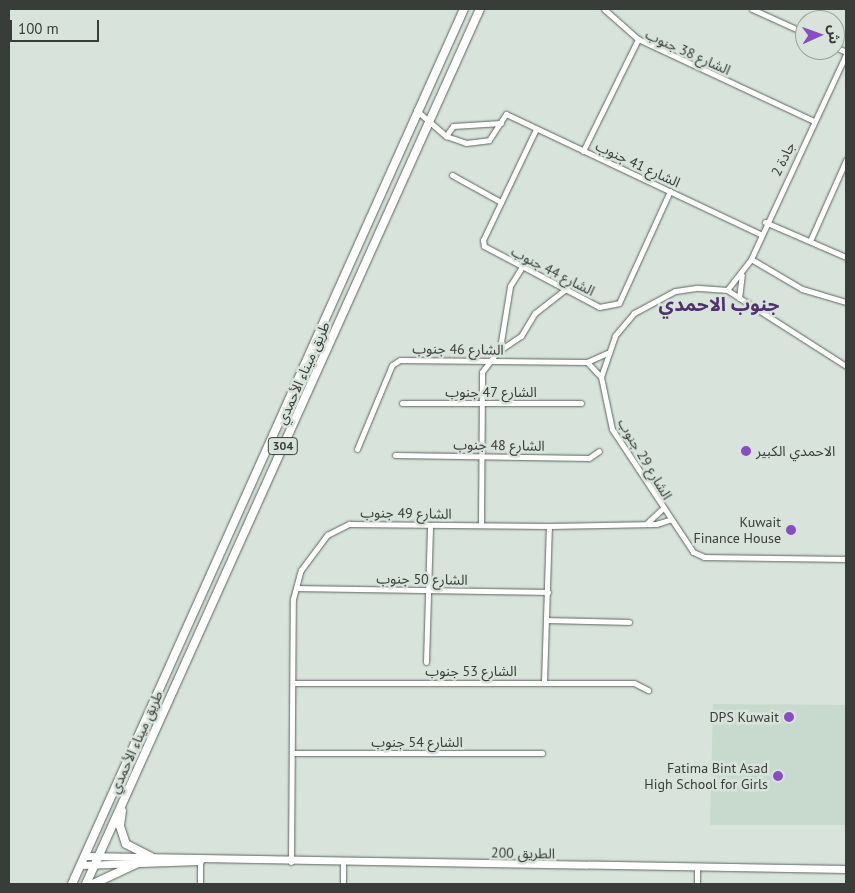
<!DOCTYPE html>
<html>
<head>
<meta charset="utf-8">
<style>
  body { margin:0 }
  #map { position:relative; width:855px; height:893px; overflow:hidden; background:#d8e3db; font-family:"PT Sans","Noto Sans Arabic",sans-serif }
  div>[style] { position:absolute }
  .built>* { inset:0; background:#c8dacd }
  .roads { filter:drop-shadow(0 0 1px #5c655e) drop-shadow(0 0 1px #5c655e) }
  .street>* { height:5px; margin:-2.5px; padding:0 2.5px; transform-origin:2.5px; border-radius:2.5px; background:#fff }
  .secondary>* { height:7px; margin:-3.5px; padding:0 3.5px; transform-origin:3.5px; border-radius:3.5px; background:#fff }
  .primary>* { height:8px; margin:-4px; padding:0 4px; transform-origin:4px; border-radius:4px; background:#fff }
  .dots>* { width:14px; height:14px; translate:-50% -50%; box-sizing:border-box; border:2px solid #d8e3db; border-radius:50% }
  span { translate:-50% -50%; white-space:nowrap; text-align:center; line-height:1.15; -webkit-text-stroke:5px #d8e3db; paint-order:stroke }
  .shield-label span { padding:1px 4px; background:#d8e3db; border:1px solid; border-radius:4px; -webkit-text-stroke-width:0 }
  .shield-label { font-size:12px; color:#383d3a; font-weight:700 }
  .street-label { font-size:14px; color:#383d3a }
  .poi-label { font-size:14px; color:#383d3a }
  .left { translate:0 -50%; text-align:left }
  .right { translate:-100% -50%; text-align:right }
  .district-label { font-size:19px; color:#4f326d; font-weight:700 }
  .frame { position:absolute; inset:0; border:10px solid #383d3a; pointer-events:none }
  .north { position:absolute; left:795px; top:10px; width:50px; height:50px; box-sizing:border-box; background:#d8e3db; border:1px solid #98a19b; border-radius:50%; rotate:88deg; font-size:14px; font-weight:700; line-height:20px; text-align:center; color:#383d3a }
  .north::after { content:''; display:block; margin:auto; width:18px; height:22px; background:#894dc3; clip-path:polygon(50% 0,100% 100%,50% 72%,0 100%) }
  .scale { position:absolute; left:10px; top:20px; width:89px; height:22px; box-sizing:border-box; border:2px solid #383d3a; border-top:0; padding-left:6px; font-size:15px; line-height:18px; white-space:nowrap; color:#383d3a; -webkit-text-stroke:4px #d8e3db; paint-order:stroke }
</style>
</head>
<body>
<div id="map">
  <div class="built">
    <i style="clip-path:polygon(713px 704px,846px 705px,845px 825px,710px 825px)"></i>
  </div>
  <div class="roads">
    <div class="street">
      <i style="left:604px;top:9px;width:45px;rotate:41.4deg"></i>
      <i style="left:752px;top:9px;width:58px;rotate:24.4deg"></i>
      <i style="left:835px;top:47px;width:12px;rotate:24deg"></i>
      <i style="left:416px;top:110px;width:40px;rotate:41deg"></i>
      <i style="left:446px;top:136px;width:21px;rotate:19deg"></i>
      <i style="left:466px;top:143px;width:23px;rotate:-7deg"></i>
      <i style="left:489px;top:140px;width:31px;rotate:-57deg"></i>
      <i style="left:506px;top:114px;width:281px;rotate:25.3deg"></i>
      <i style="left:536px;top:129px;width:123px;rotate:115.5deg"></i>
      <i style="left:483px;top:240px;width:6px;rotate:81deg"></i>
      <i style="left:484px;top:246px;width:130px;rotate:27.9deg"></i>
      <i style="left:599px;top:307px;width:20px;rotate:-11deg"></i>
      <i style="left:619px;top:303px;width:123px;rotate:-65.5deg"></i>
      <i style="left:446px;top:136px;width:12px;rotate:-55deg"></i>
      <i style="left:453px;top:126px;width:48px;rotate:-3.6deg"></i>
      <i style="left:583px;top:151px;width:125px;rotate:-63.8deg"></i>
      <i style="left:638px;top:39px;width:194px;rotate:25deg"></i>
      <i style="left:452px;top:175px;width:56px;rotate:28.9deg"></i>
      <i style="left:765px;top:222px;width:88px;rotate:23.4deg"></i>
      <i style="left:810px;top:241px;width:89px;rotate:-66deg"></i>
      <i style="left:751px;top:259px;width:59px;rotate:30.5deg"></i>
      <i style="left:802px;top:289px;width:46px;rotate:16.5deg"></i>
      <i style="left:727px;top:290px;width:39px;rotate:-52deg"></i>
      <i style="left:751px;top:259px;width:226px;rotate:-65.1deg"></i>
      <i style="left:739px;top:298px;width:23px;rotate:-83deg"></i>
      <i style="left:500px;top:348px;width:63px;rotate:-80.8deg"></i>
      <i style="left:510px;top:286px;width:22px;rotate:-58deg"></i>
      <i style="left:587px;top:362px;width:21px;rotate:47deg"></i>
      <i style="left:846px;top:366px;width:141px;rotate:-147.4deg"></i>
      <i style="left:727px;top:290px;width:31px;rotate:-176deg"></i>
      <i style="left:696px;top:288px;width:21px;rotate:172deg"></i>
      <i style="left:675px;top:291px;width:47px;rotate:151.8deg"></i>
      <i style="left:634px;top:313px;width:30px;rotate:130deg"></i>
      <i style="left:615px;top:336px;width:43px;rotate:108.9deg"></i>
      <i style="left:601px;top:377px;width:53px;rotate:78.1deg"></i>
      <i style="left:612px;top:429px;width:147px;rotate:56.6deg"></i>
      <i style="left:693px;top:552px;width:12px;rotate:24deg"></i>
      <i style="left:704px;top:557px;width:142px;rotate:0.8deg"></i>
      <i style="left:402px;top:403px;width:179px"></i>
      <i style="left:357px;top:449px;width:91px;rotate:-67.4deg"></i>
      <i style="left:392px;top:365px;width:9px;rotate:-32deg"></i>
      <i style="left:400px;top:360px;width:187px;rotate:0.6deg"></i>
      <i style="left:587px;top:362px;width:22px;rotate:-24deg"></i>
      <i style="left:395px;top:455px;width:194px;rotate:0.9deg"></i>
      <i style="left:589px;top:458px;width:12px;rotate:-35deg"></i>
      <i style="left:647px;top:523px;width:21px;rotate:-43deg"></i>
      <i style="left:481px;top:525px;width:153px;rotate:-89.6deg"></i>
      <i style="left:482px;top:372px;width:25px;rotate:-53deg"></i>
      <i style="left:497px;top:352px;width:29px;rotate:-34deg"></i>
      <i style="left:521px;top:336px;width:27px;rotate:-59deg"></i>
      <i style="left:535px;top:313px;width:41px;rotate:-38deg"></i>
      <i style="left:296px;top:588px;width:252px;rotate:0.9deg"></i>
      <i style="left:547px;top:620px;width:82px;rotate:1.4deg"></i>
      <i style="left:426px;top:662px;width:137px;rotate:-88.3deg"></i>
      <i style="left:544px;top:682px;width:156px;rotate:-88.2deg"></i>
      <i style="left:293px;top:683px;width:341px"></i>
      <i style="left:634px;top:683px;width:16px;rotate:27deg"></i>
      <i style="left:292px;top:753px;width:250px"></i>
      <i style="left:291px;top:862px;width:263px;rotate:-89.6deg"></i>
      <i style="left:293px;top:599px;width:30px;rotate:-75deg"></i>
      <i style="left:301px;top:570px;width:44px;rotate:-53.4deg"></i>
      <i style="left:327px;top:535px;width:25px;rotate:-27deg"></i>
      <i style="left:349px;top:524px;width:200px;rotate:0.6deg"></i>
      <i style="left:549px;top:526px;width:107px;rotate:-1.1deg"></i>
      <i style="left:656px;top:524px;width:14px;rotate:-17deg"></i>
      <i style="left:200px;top:884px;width:23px;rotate:-90deg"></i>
      <i style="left:343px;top:884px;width:21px;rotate:-90deg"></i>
      <i style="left:697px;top:884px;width:17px;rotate:-90deg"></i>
    </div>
    <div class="secondary">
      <i style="left:84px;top:856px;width:762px;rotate:0.98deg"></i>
      <i style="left:81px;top:865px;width:119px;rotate:-1.9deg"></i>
    </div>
    <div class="primary">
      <i style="left:122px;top:811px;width:15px;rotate:98deg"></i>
      <i style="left:120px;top:826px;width:19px;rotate:72deg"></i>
      <i style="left:126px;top:844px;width:28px;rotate:27deg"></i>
      <i style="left:72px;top:884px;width:959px;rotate:-65.87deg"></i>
      <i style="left:86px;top:884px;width:960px;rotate:-65.76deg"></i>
      <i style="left:93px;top:884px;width:50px;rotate:-25deg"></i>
    </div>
  </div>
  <div class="dots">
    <i style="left:746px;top:451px;background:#894dc3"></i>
    <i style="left:791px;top:530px;background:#894dc3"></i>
    <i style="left:789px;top:717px;background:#894dc3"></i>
    <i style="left:778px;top:776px;background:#894dc3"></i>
  </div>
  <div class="shield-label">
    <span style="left:283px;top:446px">304</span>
  </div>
  <div class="street-label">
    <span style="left:688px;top:52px;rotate:24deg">الشارع 38 جنوب</span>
    <span style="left:783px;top:159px;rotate:-64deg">جادة 2</span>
    <span style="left:638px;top:164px;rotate:25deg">الشارع 41 جنوب</span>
    <span style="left:553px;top:271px;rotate:27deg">الشارع 44 جنوب</span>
    <span style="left:458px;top:349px;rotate:1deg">الشارع 46 جنوب</span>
    <span style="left:303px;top:373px;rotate:-66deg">طريق ميناء الأحمدي</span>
    <span style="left:491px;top:392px">الشارع 47 جنوب</span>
    <span style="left:499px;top:445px;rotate:1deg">الشارع 48 جنوب</span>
    <span style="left:645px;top:459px;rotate:59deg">الشارع 29 جنوب</span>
    <span style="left:406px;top:513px;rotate:1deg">الشارع 49 جنوب</span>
    <span style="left:422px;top:579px;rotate:1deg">الشارع 50 جنوب</span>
    <span style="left:471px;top:671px">الشارع 53 جنوب</span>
    <span style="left:136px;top:742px;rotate:-66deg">طريق ميناء الأحمدي</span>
    <span style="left:417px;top:742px">الشارع 54 جنوب</span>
    <span style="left:523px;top:853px;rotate:1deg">الطريق 200</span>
  </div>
  <div class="poi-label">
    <span class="left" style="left:756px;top:451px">الاحمدي الكبير</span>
    <span class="right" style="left:781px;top:530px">Kuwait<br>Finance House</span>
    <span class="right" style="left:779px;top:717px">DPS Kuwait</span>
    <span class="right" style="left:768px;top:776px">Fatima Bint Asad<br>High School for Girls</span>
  </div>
  <div class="district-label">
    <span style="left:719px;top:305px">جنوب الاحمدي</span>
  </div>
  <div class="frame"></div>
  <div class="north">ش</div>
  <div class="scale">100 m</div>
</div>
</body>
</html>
